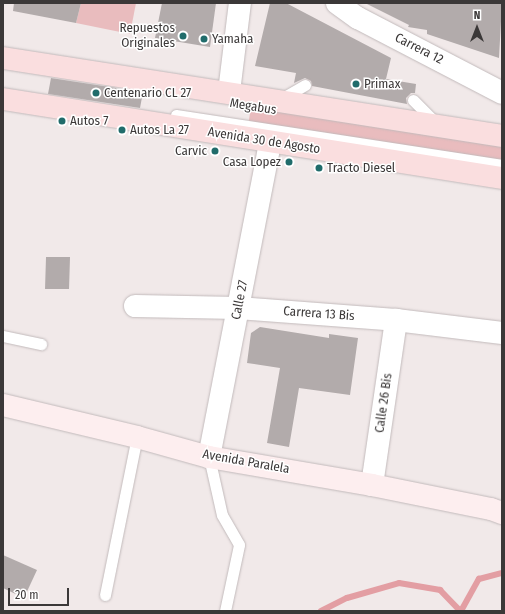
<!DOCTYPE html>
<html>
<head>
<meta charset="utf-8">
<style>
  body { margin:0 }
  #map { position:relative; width:505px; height:614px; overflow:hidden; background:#f1e9e9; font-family:"Fira Sans Condensed",sans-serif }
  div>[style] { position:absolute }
  .green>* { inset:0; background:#e9bcbe }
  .stream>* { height:6px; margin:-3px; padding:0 3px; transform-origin:3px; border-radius:3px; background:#e39ea3 }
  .building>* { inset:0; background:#b2abab }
  .roads { filter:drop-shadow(0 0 1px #c2babb) drop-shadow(0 0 1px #c2babb) }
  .service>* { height:11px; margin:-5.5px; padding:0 5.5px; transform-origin:5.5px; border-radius:5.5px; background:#fff }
  .minor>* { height:22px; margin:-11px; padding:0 11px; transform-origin:11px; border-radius:11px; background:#fff }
  .tertiary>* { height:22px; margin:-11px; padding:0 11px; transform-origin:11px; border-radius:11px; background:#fff }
  .secondary>* { height:22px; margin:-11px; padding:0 11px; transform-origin:11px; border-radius:11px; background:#fdeeef }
  .primary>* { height:22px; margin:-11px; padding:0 11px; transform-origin:11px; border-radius:11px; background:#fadedf }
  .dots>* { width:11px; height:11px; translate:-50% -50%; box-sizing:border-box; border:2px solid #fff; border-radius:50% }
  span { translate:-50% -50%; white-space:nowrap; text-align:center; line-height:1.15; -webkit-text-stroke:3px #fff; paint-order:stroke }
  .poi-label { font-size:13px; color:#3b3838 }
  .right { translate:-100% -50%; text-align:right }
  .left { translate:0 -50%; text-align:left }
  .street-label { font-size:13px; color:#3b3838 }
  .frame { position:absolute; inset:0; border:4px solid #3b3838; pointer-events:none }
  .north { position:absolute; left:457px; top:8px; width:40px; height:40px; -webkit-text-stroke:3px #fff; paint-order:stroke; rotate:0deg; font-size:11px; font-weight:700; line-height:16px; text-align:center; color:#3b3838 }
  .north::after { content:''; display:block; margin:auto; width:14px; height:18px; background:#3b3838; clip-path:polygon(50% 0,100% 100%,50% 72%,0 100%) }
  .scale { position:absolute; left:8px; top:588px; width:61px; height:18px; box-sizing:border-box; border:2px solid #3b3838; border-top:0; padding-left:5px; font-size:12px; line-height:14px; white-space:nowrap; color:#3b3838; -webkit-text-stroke:3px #fff; paint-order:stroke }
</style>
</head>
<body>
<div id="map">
  <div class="green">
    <i style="clip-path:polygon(81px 3px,136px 3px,130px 34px,76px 23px)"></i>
    <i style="clip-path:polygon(251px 107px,502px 147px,502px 165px,248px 126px)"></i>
  </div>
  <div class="stream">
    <i style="left:321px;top:611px;width:29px;rotate:-27deg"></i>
    <i style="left:347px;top:598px;width:54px;rotate:-16.1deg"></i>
    <i style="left:399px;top:583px;width:42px;rotate:9.7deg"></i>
    <i style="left:440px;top:590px;width:29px;rotate:46deg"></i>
    <i style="left:461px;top:611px;width:37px;rotate:-61deg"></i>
    <i style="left:479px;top:579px;width:24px;rotate:-15deg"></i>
  </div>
  <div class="building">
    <i style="clip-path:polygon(14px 3px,81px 3px,76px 23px,13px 11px)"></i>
    <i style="clip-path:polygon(162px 3px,216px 3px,210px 47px,155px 38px)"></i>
    <i style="clip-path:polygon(270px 3px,286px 3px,391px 58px,386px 79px,416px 84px,415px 93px,411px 93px,406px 98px,407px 104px,312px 86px,311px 81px,305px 78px,294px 83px,296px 73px,255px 66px)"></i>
    <i style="clip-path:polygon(365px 3px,502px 3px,499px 58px,427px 34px,427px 30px,408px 27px,409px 25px)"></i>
    <i style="clip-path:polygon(51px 78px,143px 92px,140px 108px,48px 94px)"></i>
    <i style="clip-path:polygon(46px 257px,70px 257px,69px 289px,45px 289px)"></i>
    <i style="clip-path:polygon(260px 327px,329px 338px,329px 334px,358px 338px,350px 395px,299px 388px,289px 447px,267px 443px,280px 368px,247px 363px,251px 333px)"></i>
    <i style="clip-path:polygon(3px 555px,37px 570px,24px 598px,3px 588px)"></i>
  </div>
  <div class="roads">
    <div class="service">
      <i style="left:279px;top:100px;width:30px;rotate:-30deg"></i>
      <i style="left:413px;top:100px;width:33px;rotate:45deg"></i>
      <i style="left:176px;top:115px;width:330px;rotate:8.7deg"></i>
      <i style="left:3px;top:336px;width:39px;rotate:12deg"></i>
      <i style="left:209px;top:457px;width:59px;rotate:77.4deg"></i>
      <i style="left:222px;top:515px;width:34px;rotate:60deg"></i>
      <i style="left:239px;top:545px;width:67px;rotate:102deg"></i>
      <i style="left:105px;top:595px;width:161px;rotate:-78.6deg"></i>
    </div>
    <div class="minor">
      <i style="left:135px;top:306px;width:103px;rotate:1.1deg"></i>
      <i style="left:238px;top:308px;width:158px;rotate:4.3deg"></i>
      <i style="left:396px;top:320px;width:107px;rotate:7deg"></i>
      <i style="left:209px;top:457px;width:321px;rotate:-79deg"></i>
      <i style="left:372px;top:485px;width:167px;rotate:-81.7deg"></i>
    </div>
    <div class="tertiary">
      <i style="left:337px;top:3px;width:26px;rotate:36deg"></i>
      <i style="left:358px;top:18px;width:162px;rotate:27.5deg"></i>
      <i style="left:229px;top:92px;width:90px;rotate:-83deg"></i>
    </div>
    <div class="secondary">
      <i style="left:3px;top:405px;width:138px;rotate:13.4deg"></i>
      <i style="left:137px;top:437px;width:75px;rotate:15.5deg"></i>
      <i style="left:209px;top:457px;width:165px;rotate:9.7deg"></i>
      <i style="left:372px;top:485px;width:121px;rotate:11.4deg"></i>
      <i style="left:491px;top:509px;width:12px;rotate:20deg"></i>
    </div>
    <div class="primary">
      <i style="left:3px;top:58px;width:505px;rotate:8.88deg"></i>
      <i style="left:3px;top:99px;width:505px;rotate:9deg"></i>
    </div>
  </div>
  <div class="dots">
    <i style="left:183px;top:36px;background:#206c6b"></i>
    <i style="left:204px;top:39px;background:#206c6b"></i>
    <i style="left:356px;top:84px;background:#206c6b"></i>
    <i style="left:96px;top:93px;background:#206c6b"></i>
    <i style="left:62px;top:121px;background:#206c6b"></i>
    <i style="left:122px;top:130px;background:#206c6b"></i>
    <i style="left:215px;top:151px;background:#206c6b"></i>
    <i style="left:289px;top:162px;background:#206c6b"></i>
    <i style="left:319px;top:168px;background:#206c6b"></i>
  </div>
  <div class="poi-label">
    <span class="right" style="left:175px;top:36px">Repuestos<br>Originales</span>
    <span class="left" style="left:212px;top:39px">Yamaha</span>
    <span class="left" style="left:364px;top:84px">Primax</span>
    <span class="left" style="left:104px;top:93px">Centenario CL 27</span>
    <span class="left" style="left:70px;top:121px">Autos 7</span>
    <span class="left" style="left:130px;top:130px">Autos La 27</span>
    <span class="right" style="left:207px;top:151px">Carvic</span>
    <span class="right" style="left:281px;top:162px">Casa Lopez</span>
    <span class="left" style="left:327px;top:168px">Tracto Diesel</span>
  </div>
  <div class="street-label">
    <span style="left:419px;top:49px;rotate:27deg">Carrera 12</span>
    <span style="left:253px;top:107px;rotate:9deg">Megabus</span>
    <span style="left:264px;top:141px;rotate:9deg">Avenida 30 de Agosto</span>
    <span style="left:240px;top:300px;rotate:-79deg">Calle 27</span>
    <span style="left:319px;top:314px;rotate:4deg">Carrera 13 Bis</span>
    <span style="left:384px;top:403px;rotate:-82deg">Calle 26 Bis</span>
    <span style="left:246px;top:462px;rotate:10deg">Avenida Paralela</span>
  </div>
  <div class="frame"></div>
  <div class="north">N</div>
  <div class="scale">20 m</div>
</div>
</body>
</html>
